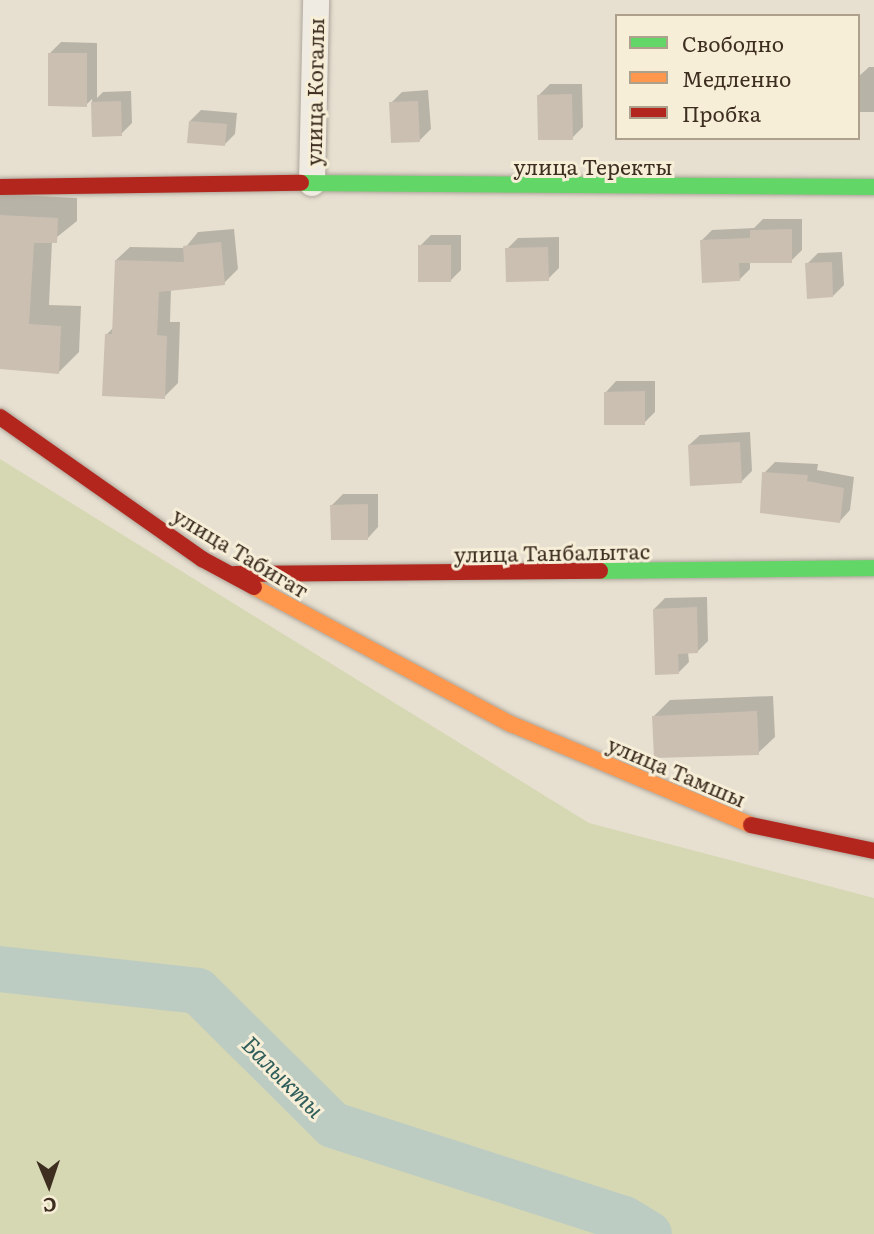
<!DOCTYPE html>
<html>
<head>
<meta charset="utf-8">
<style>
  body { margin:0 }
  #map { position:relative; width:874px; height:1234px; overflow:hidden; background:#e7e0d1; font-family:Literata,serif }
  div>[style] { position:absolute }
  .green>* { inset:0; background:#d6d7b3 }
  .shadow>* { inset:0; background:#0003 }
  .river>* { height:46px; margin:-23px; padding:0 23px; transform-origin:23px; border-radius:23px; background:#bcccc2 }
  .building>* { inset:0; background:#cbbfb2 }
  .roads { filter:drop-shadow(0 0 2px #ada599) drop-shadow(0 0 2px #ada599) }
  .street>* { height:26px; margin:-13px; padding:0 13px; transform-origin:13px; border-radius:13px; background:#efebe3 }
  .fast>* { height:16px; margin:-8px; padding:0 8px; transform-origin:8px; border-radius:8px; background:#63d668 }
  .slow>* { height:16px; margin:-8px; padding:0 8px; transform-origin:8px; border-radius:8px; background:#ff974d }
  .jam>* { height:16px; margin:-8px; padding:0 8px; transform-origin:8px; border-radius:8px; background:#b3261e }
  span { translate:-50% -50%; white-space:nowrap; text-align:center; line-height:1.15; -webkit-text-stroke:6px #f7eed8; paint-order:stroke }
  .street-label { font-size:21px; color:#3d2e20 }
  .water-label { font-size:23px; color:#2f5d5a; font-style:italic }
  .legend { position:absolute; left:615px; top:14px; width:245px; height:126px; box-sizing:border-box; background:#f7eed8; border:2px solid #ada18e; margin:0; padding:9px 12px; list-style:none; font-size:21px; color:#3d2e20 }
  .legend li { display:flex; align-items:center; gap:14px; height:35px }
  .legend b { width:35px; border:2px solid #ada18e }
  .north { position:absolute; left:14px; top:1150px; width:70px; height:70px; -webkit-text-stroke:5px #f7eed8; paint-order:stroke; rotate:178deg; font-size:19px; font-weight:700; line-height:28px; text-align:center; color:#3d2e20 }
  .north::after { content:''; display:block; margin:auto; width:24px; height:32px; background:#3d2e20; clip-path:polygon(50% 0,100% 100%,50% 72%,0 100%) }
</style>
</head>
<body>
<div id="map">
  <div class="green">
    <i style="clip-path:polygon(0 459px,589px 823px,874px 898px,874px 1234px,0 1234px)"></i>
  </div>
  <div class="shadow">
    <i style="clip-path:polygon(61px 42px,97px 43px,97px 98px,103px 92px,131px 91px,132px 123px,121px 134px,94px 135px,92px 99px,86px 105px,50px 53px)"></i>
    <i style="clip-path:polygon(869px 67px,874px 67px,874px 112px,858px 112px,858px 77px)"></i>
    <i style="clip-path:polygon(550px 84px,582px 84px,583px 127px,572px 138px,539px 95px)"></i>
    <i style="clip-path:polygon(428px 90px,431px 129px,420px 140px,391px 103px,402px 92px)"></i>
    <i style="clip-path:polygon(201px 110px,237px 113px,235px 134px,224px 145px,190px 121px)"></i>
    <i style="clip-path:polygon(0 194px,77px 198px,77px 221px,52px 241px,49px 305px,81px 306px,79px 352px,59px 372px,0 367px)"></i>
    <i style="clip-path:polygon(763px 219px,802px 219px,802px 250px,791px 261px,750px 262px,750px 269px,739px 280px,701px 241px,712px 230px,754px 228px)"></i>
    <i style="clip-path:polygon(234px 229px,238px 269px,224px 283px,171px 289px,170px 322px,180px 322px,178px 383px,164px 397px,106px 335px,114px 327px,116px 260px,130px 247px,185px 248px,198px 232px)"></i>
    <i style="clip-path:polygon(431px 235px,461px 235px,461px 270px,450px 281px,420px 246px)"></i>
    <i style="clip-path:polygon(559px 237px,559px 268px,548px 279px,507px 249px,518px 238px)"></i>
    <i style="clip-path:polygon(842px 252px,844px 285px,833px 296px,807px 264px,818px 253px)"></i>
    <i style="clip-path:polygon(616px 381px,655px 381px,655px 412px,644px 423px,606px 392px)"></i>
    <i style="clip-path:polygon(750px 432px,752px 471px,741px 482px,689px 445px,700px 435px)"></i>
    <i style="clip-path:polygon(775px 462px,818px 464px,817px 470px,854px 477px,850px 510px,840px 521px,764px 473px)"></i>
    <i style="clip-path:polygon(343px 494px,378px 494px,378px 527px,368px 538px,332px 505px)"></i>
    <i style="clip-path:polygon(707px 597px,708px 641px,697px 652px,688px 652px,689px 662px,678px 673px,654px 609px,665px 598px)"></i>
    <i style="clip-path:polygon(773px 696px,775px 737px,758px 753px,654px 716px,670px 700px)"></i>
  </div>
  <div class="river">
    <i style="left:0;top:969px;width:199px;rotate:6.3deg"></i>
    <i style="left:198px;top:991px;width:190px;rotate:44.8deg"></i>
    <i style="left:333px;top:1125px;width:306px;rotate:17.9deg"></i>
    <i style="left:624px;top:1219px;width:29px;rotate:31deg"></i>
  </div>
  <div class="building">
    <i style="clip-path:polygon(48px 53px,87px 53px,87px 107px,48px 106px)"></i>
    <i style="clip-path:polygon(572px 94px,573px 140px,538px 140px,537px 95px)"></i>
    <i style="clip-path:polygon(121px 101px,122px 136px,92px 137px,91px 102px)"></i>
    <i style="clip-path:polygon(418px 101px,420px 142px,391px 143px,389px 102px)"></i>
    <i style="clip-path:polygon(189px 121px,227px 124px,225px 146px,187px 143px)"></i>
    <i style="clip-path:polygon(0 215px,58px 218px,57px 243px,34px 243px,29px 324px,61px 326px,59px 374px,0 369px)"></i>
    <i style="clip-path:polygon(792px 229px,792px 263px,739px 263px,740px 281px,702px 283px,700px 240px,750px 238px,750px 230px)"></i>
    <i style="clip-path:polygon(221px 242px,225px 285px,159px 292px,157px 335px,167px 336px,165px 399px,102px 396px,105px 334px,112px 334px,115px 260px,184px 262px,183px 246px)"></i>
    <i style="clip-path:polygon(418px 245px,451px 245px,451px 282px,418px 282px)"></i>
    <i style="clip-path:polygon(548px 247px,549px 281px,506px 282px,505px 248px)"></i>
    <i style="clip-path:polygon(832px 262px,833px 297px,807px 299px,805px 263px)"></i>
    <i style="clip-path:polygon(645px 391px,645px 425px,604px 425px,604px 392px)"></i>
    <i style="clip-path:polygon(740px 442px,742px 483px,690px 486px,688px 445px)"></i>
    <i style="clip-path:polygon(762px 472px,808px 475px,807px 481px,844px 488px,840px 523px,760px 513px)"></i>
    <i style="clip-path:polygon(368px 504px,368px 540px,331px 540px,330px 505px)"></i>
    <i style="clip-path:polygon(697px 607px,698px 653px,678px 654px,679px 674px,655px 675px,653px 609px)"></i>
    <i style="clip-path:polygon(757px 711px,759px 755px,654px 758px,652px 716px)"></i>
  </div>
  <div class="roads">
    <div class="street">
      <i style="left:312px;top:183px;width:183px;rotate:-88.7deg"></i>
    </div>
    <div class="fast">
      <i style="left:301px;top:183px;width:573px;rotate:0.4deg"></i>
      <i style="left:600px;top:571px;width:274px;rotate:-0.6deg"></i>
    </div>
    <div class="slow">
      <i style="left:254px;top:587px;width:291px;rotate:28.1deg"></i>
      <i style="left:511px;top:724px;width:260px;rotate:22.8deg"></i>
    </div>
    <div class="jam">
      <i style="left:0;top:187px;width:301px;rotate:-0.8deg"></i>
      <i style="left:0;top:417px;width:247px;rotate:35.1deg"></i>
      <i style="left:202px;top:559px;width:59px;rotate:28.3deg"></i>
      <i style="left:235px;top:574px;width:365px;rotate:-0.5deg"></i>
      <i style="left:751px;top:825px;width:126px;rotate:11.9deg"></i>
    </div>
  </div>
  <div class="street-label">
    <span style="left:314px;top:92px;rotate:-89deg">улица Когалы</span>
    <span style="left:593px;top:166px">улица Теректы</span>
    <span style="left:241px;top:552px;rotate:31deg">улица Табигат</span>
    <span style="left:552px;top:552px;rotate:-1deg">улица Танбалытас</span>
    <span style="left:677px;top:771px;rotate:23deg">улица Тамшы</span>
  </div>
  <div class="water-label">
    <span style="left:284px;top:1076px;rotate:45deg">Балыкты</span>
  </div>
  <ul class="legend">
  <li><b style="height:9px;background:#63d668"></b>Свободно</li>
  <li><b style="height:9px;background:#ff974d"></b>Медленно</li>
  <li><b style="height:9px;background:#b3261e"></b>Пробка</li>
  </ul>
  <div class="north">С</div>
</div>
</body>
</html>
